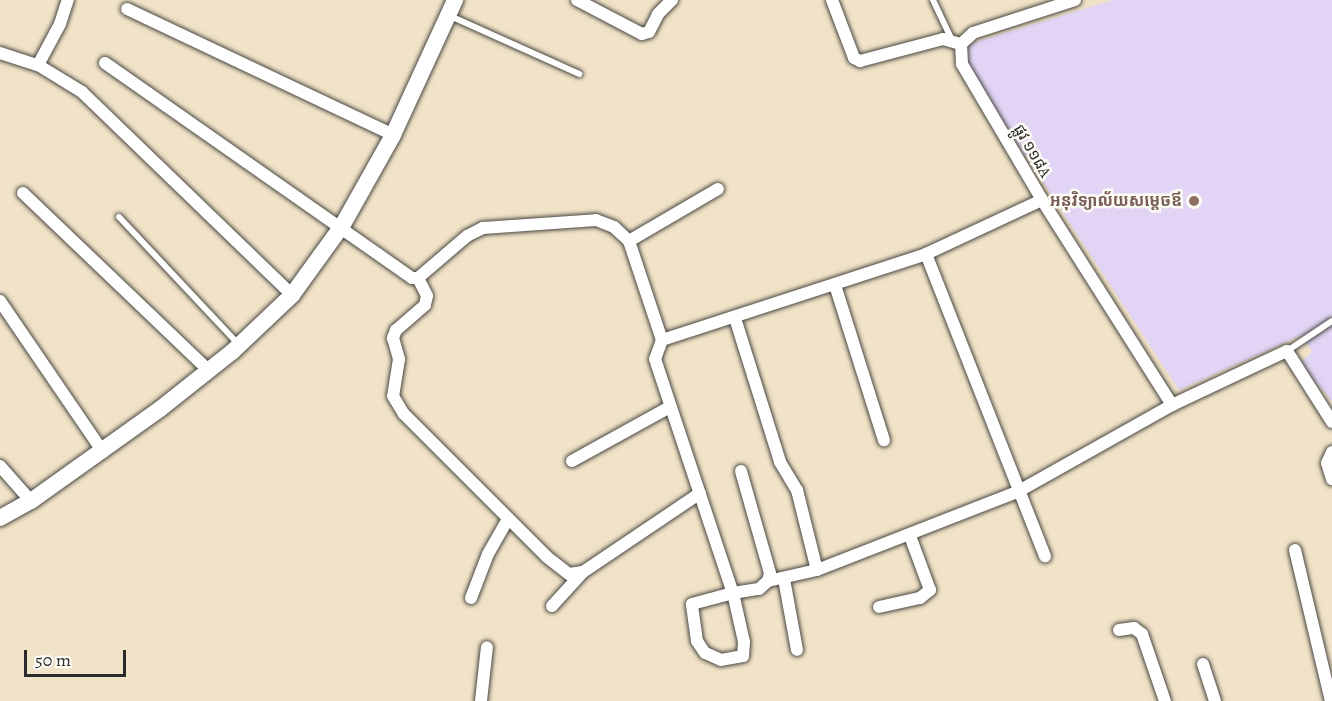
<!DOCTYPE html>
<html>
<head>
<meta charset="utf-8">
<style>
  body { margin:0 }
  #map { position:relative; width:1332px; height:701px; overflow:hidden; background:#f1e3c7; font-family:Alegreya,"Noto Sans Khmer",serif }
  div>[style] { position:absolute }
  .built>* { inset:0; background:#e1d4f4 }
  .roads { filter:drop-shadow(0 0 2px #494742) drop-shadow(0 0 2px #494742) }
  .lane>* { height:6px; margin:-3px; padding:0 3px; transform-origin:3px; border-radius:3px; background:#fff }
  .street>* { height:12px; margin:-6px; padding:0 6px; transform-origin:6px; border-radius:6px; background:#fff }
  .secondary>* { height:16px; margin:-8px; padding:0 8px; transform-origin:8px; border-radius:8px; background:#fff }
  .dots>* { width:16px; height:16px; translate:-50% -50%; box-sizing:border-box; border:3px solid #fdfcf7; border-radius:50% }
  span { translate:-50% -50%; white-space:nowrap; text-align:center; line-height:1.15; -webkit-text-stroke:5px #fdfcf7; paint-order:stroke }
  .street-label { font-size:16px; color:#2b2b2b }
  .education-label { font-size:16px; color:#785e54; font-weight:700 }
  .right { translate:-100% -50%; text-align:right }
  .scale { position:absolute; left:24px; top:650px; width:102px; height:27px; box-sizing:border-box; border:3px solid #2b2b2b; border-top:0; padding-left:8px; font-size:18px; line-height:21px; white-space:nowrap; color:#2b2b2b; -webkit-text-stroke:4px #fdfcf7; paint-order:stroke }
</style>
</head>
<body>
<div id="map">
  <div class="built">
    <i style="clip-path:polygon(1113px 0,1332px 0,1332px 401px,1300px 364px,1312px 351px,1300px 336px,1179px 390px,967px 66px,969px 44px)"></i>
  </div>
  <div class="roads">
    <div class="lane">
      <i style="left:933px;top:0;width:44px;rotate:64.6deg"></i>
      <i style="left:448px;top:15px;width:144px;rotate:24.2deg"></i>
      <i style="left:119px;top:217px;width:175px;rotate:46.8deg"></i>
      <i style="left:1287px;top:351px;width:54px;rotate:-33.7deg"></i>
    </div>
    <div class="street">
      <i style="left:577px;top:0;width:73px;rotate:27.6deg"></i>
      <i style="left:642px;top:34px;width:7px;rotate:-16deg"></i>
      <i style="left:649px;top:32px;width:20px;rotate:-63deg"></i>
      <i style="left:658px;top:14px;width:20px;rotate:-45deg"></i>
      <i style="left:832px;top:0;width:62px;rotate:69.2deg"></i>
      <i style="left:854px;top:58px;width:7px;rotate:27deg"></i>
      <i style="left:860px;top:61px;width:86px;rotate:-14.8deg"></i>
      <i style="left:943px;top:39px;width:19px;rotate:16deg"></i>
      <i style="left:1075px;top:0;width:107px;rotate:162.1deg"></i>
      <i style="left:973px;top:33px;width:16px;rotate:137deg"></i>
      <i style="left:961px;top:44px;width:20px;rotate:87deg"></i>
      <i style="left:962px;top:64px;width:158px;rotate:59.5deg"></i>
      <i style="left:1042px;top:200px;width:243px;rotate:57.6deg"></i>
      <i style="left:127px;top:9px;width:294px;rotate:25.3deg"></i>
      <i style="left:0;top:53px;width:40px;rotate:18deg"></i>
      <i style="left:38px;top:65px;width:52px;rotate:31.5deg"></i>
      <i style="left:82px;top:92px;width:292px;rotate:44deg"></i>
      <i style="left:105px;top:63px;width:375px;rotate:35deg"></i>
      <i style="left:412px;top:278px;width:6px"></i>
      <i style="left:418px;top:278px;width:20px;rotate:63deg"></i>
      <i style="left:427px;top:296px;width:9px;rotate:103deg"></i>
      <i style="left:425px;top:305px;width:38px;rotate:139deg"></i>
      <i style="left:396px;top:330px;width:9px;rotate:111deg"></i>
      <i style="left:393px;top:338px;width:22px;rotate:74deg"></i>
      <i style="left:399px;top:359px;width:37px;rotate:99deg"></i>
      <i style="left:393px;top:396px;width:21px;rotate:59deg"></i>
      <i style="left:404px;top:414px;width:202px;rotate:45deg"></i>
      <i style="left:547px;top:557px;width:28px;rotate:38deg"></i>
      <i style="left:569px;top:574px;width:14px;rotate:-8deg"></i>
      <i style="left:38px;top:65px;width:47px;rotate:-61.8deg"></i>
      <i style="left:60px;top:24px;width:25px;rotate:-72deg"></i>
      <i style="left:23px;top:193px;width:256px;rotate:43.7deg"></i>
      <i style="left:629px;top:241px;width:103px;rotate:-30.3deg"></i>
      <i style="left:926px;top:254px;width:325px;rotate:68.5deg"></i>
      <i style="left:418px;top:278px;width:65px;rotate:-40.6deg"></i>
      <i style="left:467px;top:236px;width:18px;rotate:-27deg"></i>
      <i style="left:483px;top:228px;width:113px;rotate:-4deg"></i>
      <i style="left:596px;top:220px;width:19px;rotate:21deg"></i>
      <i style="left:614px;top:227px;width:21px;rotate:43deg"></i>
      <i style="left:629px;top:241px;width:104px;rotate:71.6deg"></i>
      <i style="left:835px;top:285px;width:163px;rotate:72.5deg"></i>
      <i style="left:0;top:301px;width:183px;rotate:55.7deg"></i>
      <i style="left:735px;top:318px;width:151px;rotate:72.6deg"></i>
      <i style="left:780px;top:462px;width:33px;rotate:59deg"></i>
      <i style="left:797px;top:490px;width:82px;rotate:76deg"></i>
      <i style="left:662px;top:340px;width:20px;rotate:110deg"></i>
      <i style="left:655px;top:359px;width:247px;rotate:71.6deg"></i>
      <i style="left:733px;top:593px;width:50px;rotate:77.3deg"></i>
      <i style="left:744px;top:642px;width:14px;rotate:94deg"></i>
      <i style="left:743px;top:656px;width:22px;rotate:170deg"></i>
      <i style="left:721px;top:660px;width:17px;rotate:-156deg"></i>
      <i style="left:705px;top:653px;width:14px;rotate:-124deg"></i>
      <i style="left:697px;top:641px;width:37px;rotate:-98deg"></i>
      <i style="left:692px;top:604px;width:42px;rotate:-15deg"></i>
      <i style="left:733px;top:593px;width:26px;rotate:-9deg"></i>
      <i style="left:759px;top:589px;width:12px;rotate:-42deg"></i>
      <i style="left:768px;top:581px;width:8px;rotate:-76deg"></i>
      <i style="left:770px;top:573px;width:106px;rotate:-105.9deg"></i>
      <i style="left:662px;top:340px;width:278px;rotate:-18deg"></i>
      <i style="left:926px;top:254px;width:128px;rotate:-25deg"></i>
      <i style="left:1332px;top:452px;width:12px;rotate:114deg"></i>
      <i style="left:1327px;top:463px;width:17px;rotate:73deg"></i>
      <i style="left:572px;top:461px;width:112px;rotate:-28.9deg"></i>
      <i style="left:0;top:466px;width:47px;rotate:48.5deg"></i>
      <i style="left:1295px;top:550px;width:155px;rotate:76.6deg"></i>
      <i style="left:784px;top:579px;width:72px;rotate:79.6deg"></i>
      <i style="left:768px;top:581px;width:50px;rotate:-12.7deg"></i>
      <i style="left:817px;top:570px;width:215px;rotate:-21.3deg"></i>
      <i style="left:1017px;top:492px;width:178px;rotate:-29.3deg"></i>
      <i style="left:1172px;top:405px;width:127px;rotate:-25.2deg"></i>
      <i style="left:1287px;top:351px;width:84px;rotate:57.6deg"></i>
      <i style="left:471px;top:598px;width:47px;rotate:-68.9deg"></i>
      <i style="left:488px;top:554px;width:40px;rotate:-60.3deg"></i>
      <i style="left:552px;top:606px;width:46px;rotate:-47.6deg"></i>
      <i style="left:583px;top:572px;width:141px;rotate:-34deg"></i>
      <i style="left:879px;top:607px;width:42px;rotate:-12.4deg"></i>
      <i style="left:920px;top:598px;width:13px;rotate:-39deg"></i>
      <i style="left:930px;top:590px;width:58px;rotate:-110.3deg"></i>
      <i style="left:1119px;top:630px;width:15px;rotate:-8deg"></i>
      <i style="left:1134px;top:628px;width:10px;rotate:37deg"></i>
      <i style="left:1142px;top:634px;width:71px;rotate:71.1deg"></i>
      <i style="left:1203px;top:664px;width:39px;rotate:72deg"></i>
      <i style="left:481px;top:701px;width:54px;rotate:-83.7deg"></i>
    </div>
    <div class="secondary">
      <i style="left:0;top:518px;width:35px;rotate:-29deg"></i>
      <i style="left:31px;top:501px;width:158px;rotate:-35.5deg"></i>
      <i style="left:160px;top:409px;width:92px;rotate:-38.4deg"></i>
      <i style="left:232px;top:352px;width:83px;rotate:-43.5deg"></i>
      <i style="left:292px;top:295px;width:85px;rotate:-54.1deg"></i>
      <i style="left:342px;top:226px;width:104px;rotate:-60.7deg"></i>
      <i style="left:393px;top:135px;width:149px;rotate:-65.3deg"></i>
    </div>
  </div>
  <div class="dots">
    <i style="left:1194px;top:201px;background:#8d6e63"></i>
  </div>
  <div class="street-label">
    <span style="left:1032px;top:151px;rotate:60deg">ផ្លូវ ១១៨A</span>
  </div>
  <div class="education-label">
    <span class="right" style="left:1182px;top:201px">អនុវិទ្យាល័យសម្តេចឪ</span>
  </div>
  <div class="scale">50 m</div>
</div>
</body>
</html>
